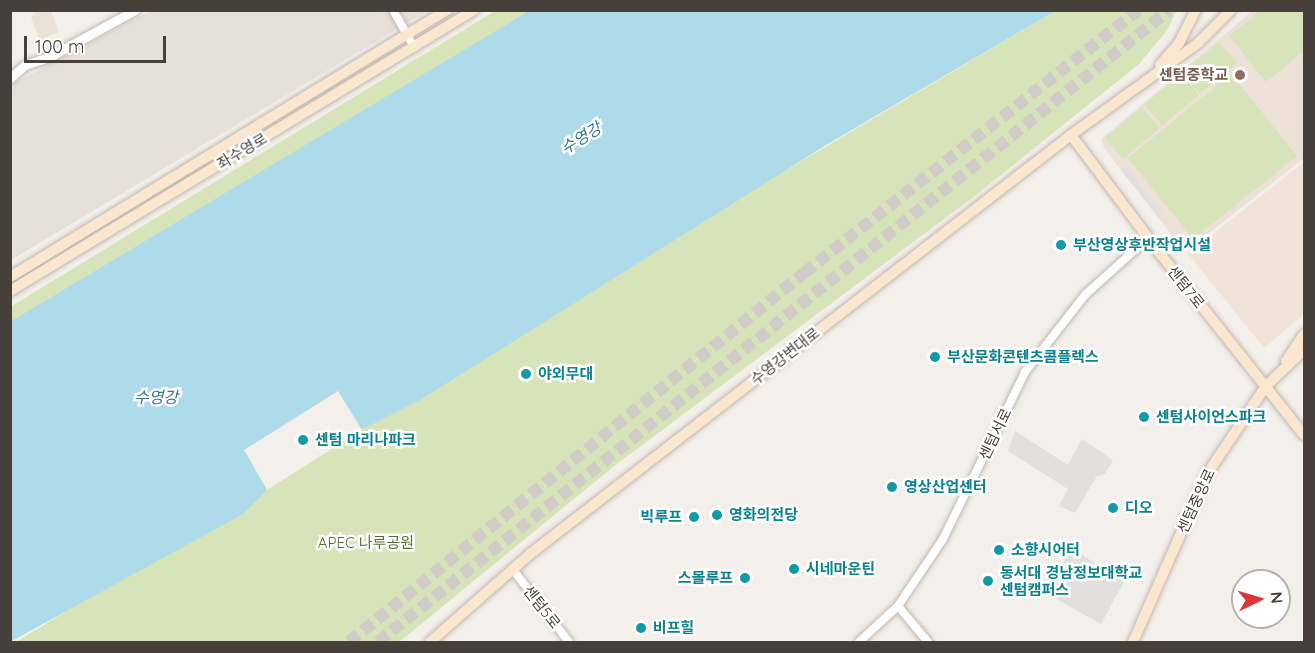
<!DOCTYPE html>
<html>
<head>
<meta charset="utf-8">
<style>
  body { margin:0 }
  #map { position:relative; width:1315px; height:653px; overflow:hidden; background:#f3efea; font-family:Quicksand,"Noto Sans KR",sans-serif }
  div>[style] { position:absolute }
  .residential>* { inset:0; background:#e7e0d9 }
  .commercial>* { inset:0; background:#f2e3d8 }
  .education>* { inset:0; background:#ebe1d6 }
  .green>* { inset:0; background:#d7e3b8 }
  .parking>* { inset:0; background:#e2e0de }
  .water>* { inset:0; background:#aedbe9 }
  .pier>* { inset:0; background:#f3efea }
  .trunk-tunnel>* { height:12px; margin-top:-6px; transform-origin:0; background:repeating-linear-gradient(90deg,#d1ccc7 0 12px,transparent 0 18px) }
  .roads { filter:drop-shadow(0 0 2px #c1b8b1) drop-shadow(0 0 2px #c1b8b1) }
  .minor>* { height:8px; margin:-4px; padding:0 4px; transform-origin:4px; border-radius:4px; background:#fff }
  .tertiary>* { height:9px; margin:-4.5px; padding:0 4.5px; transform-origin:4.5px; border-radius:4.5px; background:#fff }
  .secondary>* { height:10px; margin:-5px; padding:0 5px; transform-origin:5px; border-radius:5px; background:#f9e8cf }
  .dots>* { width:16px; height:16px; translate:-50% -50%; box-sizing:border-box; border:3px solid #fff; border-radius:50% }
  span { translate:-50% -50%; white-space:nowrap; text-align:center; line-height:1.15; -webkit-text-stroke:5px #fff; paint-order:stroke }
  .education-label { font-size:15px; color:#785e54; font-weight:700 }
  .right { translate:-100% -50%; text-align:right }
  .street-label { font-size:15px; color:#473f39 }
  .culture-label { font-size:15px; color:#0d838f; font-weight:700 }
  .left { translate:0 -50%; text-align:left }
  .park-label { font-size:15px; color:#557232 }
  .water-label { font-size:16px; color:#377a90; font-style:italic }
  .frame { position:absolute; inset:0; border:12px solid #473f39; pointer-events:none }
  .north { position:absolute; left:1231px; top:569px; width:60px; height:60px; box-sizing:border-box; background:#fff; border:2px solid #b5b2b0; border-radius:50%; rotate:85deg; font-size:16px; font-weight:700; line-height:24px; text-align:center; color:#473f39 }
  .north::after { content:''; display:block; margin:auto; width:21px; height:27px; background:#e23336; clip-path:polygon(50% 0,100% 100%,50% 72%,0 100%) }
  .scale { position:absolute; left:24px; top:36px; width:142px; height:27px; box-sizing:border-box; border:3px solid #473f39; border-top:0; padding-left:8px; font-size:18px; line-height:21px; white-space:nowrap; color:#473f39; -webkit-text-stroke:4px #fff; paint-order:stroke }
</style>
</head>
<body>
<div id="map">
  <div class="residential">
    <i style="clip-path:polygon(150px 11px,427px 11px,11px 260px,11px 85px)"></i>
  </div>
  <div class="commercial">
    <i style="clip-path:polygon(1304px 162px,1304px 314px,1264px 348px,1188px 254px)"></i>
  </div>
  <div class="education">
    <i style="clip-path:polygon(35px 10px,51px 11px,59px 32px,40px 40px,31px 18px)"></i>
    <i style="clip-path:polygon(1252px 11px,1304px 11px,1304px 158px,1185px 252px,1104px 148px,1101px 139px)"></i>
  </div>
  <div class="green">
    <i style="clip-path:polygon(495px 11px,546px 11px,11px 333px,10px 307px)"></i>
    <i style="clip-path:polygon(1055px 11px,1176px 11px,1168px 29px,1139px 64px,976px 195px,613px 467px,399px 642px,16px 642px,778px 175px)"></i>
    <i style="clip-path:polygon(1260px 11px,1304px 11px,1304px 51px,1266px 82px,1229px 36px)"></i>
    <i style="clip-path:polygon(1219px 42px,1237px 63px,1200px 94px,1182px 73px)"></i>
    <i style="clip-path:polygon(1181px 74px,1199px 95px,1162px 126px,1144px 105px)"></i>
    <i style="clip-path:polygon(1231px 74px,1297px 156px,1193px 239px,1128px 158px)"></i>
    <i style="clip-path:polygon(1142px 107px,1160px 128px,1123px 159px,1105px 138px)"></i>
  </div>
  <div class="parking">
    <i style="clip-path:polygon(1126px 166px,1163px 213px,1158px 217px,1121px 170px)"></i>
    <i style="clip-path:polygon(1015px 431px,1068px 465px,1082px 439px,1113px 460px,1105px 474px,1097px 476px,1075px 513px,1059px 506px,1068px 489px,1008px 451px)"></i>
    <i style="clip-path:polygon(1071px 549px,1125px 580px,1101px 624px,1046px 593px)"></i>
  </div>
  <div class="water">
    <i style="clip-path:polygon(529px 11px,1055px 11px,826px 145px,420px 400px,361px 430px,267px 490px,243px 514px,10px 642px,10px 322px)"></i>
  </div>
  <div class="pier">
    <i style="clip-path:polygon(338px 391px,362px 430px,267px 490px,244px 450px)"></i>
  </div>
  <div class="trunk-tunnel">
    <i style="left:349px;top:642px;width:586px;rotate:-39.04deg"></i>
    <i style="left:804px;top:273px;width:425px;rotate:-38.2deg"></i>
    <i style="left:378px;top:642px;width:1012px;rotate:-38.62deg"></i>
  </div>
  <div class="roads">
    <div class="minor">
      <i style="left:393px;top:10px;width:43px;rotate:60.4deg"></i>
      <i style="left:514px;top:571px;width:90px;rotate:52.2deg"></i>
      <i style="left:898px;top:606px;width:47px;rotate:50.2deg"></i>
      <i style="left:859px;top:642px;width:53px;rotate:-42.7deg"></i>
      <i style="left:898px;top:606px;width:81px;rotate:-56.1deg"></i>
      <i style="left:943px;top:539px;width:186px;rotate:-63.8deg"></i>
      <i style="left:1025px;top:372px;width:98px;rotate:-52.1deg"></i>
      <i style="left:1085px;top:295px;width:85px;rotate:-42.1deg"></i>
    </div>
    <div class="tertiary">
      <i style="left:10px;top:78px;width:20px;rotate:-41deg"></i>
      <i style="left:25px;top:65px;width:28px;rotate:-19deg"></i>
      <i style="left:51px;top:56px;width:96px;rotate:-28.7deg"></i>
    </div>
    <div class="secondary">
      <i style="left:1160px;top:65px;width:29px;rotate:-49deg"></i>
      <i style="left:1179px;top:43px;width:37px;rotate:-63deg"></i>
      <i style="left:1071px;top:135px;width:151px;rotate:53.1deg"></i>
      <i style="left:1162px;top:256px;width:228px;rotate:51.6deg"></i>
      <i style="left:10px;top:277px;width:512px;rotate:-31.42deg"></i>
      <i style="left:10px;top:291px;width:542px;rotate:-31.2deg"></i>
      <i style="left:1286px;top:361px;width:32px;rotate:-56deg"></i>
      <i style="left:430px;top:642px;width:133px;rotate:-41.3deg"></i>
      <i style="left:530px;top:554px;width:684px;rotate:-37.76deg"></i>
      <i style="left:1071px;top:135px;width:157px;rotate:-35.9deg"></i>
      <i style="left:1198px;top:43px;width:47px;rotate:-45deg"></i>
      <i style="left:1133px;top:642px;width:184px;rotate:-66.2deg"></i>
      <i style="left:1207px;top:474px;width:106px;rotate:-56.2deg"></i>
      <i style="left:1266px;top:386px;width:52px;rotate:-43.5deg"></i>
    </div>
  </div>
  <div class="dots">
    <i style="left:1240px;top:75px;background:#8d6e63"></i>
    <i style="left:1061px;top:245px;background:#0f9aa8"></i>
    <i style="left:935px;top:357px;background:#0f9aa8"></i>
    <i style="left:526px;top:374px;background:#0f9aa8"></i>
    <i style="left:1144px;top:417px;background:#0f9aa8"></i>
    <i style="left:303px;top:440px;background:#0f9aa8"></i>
    <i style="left:892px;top:487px;background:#0f9aa8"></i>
    <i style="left:1113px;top:508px;background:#0f9aa8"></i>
    <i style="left:717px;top:515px;background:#0f9aa8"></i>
    <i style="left:694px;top:517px;background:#0f9aa8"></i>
    <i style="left:999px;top:550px;background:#0f9aa8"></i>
    <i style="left:794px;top:569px;background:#0f9aa8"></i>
    <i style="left:745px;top:578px;background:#0f9aa8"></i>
    <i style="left:988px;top:581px;background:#0f9aa8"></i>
    <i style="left:641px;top:628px;background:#0f9aa8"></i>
  </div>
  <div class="education-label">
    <span class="right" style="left:1228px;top:75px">센텀중학교</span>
  </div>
  <div class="street-label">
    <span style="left:242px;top:151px;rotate:-31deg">좌수영로</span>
    <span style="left:1186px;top:287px;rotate:52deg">센텀7로</span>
    <span style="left:785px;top:356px;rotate:-38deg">수영강변대로</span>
    <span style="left:995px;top:434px;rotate:-64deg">센텀서로</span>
    <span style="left:1196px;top:501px;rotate:-65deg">센텀중앙로</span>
    <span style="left:542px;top:607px;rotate:52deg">센텀5로</span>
  </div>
  <div class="culture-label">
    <span class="left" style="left:1073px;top:245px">부산영상후반작업시설</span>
    <span class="left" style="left:947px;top:357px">부산문화콘텐츠콤플렉스</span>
    <span class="left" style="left:538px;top:374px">야외무대</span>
    <span class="left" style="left:1156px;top:417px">센텀사이언스파크</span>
    <span class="left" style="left:315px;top:440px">센텀 마리나파크</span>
    <span class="left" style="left:904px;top:487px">영상산업센터</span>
    <span class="left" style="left:1125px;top:508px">디오</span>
    <span class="left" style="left:729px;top:515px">영화의전당</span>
    <span class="right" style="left:682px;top:517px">빅루프</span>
    <span class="left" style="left:1011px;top:550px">소향시어터</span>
    <span class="left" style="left:806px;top:569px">시네마운틴</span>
    <span class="left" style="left:1000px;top:581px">동서대 경남정보대학교<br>센텀캠퍼스</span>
    <span class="right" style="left:733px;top:578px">스몰루프</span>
    <span class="left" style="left:653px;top:628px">비프힐</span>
  </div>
  <div class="park-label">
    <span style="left:366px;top:543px">APEC 나루공원</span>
  </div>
  <div class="water-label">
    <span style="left:581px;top:138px;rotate:-32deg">수영강</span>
    <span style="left:156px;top:397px">수영강</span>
  </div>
  <div class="frame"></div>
  <div class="north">N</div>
  <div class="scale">100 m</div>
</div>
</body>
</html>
